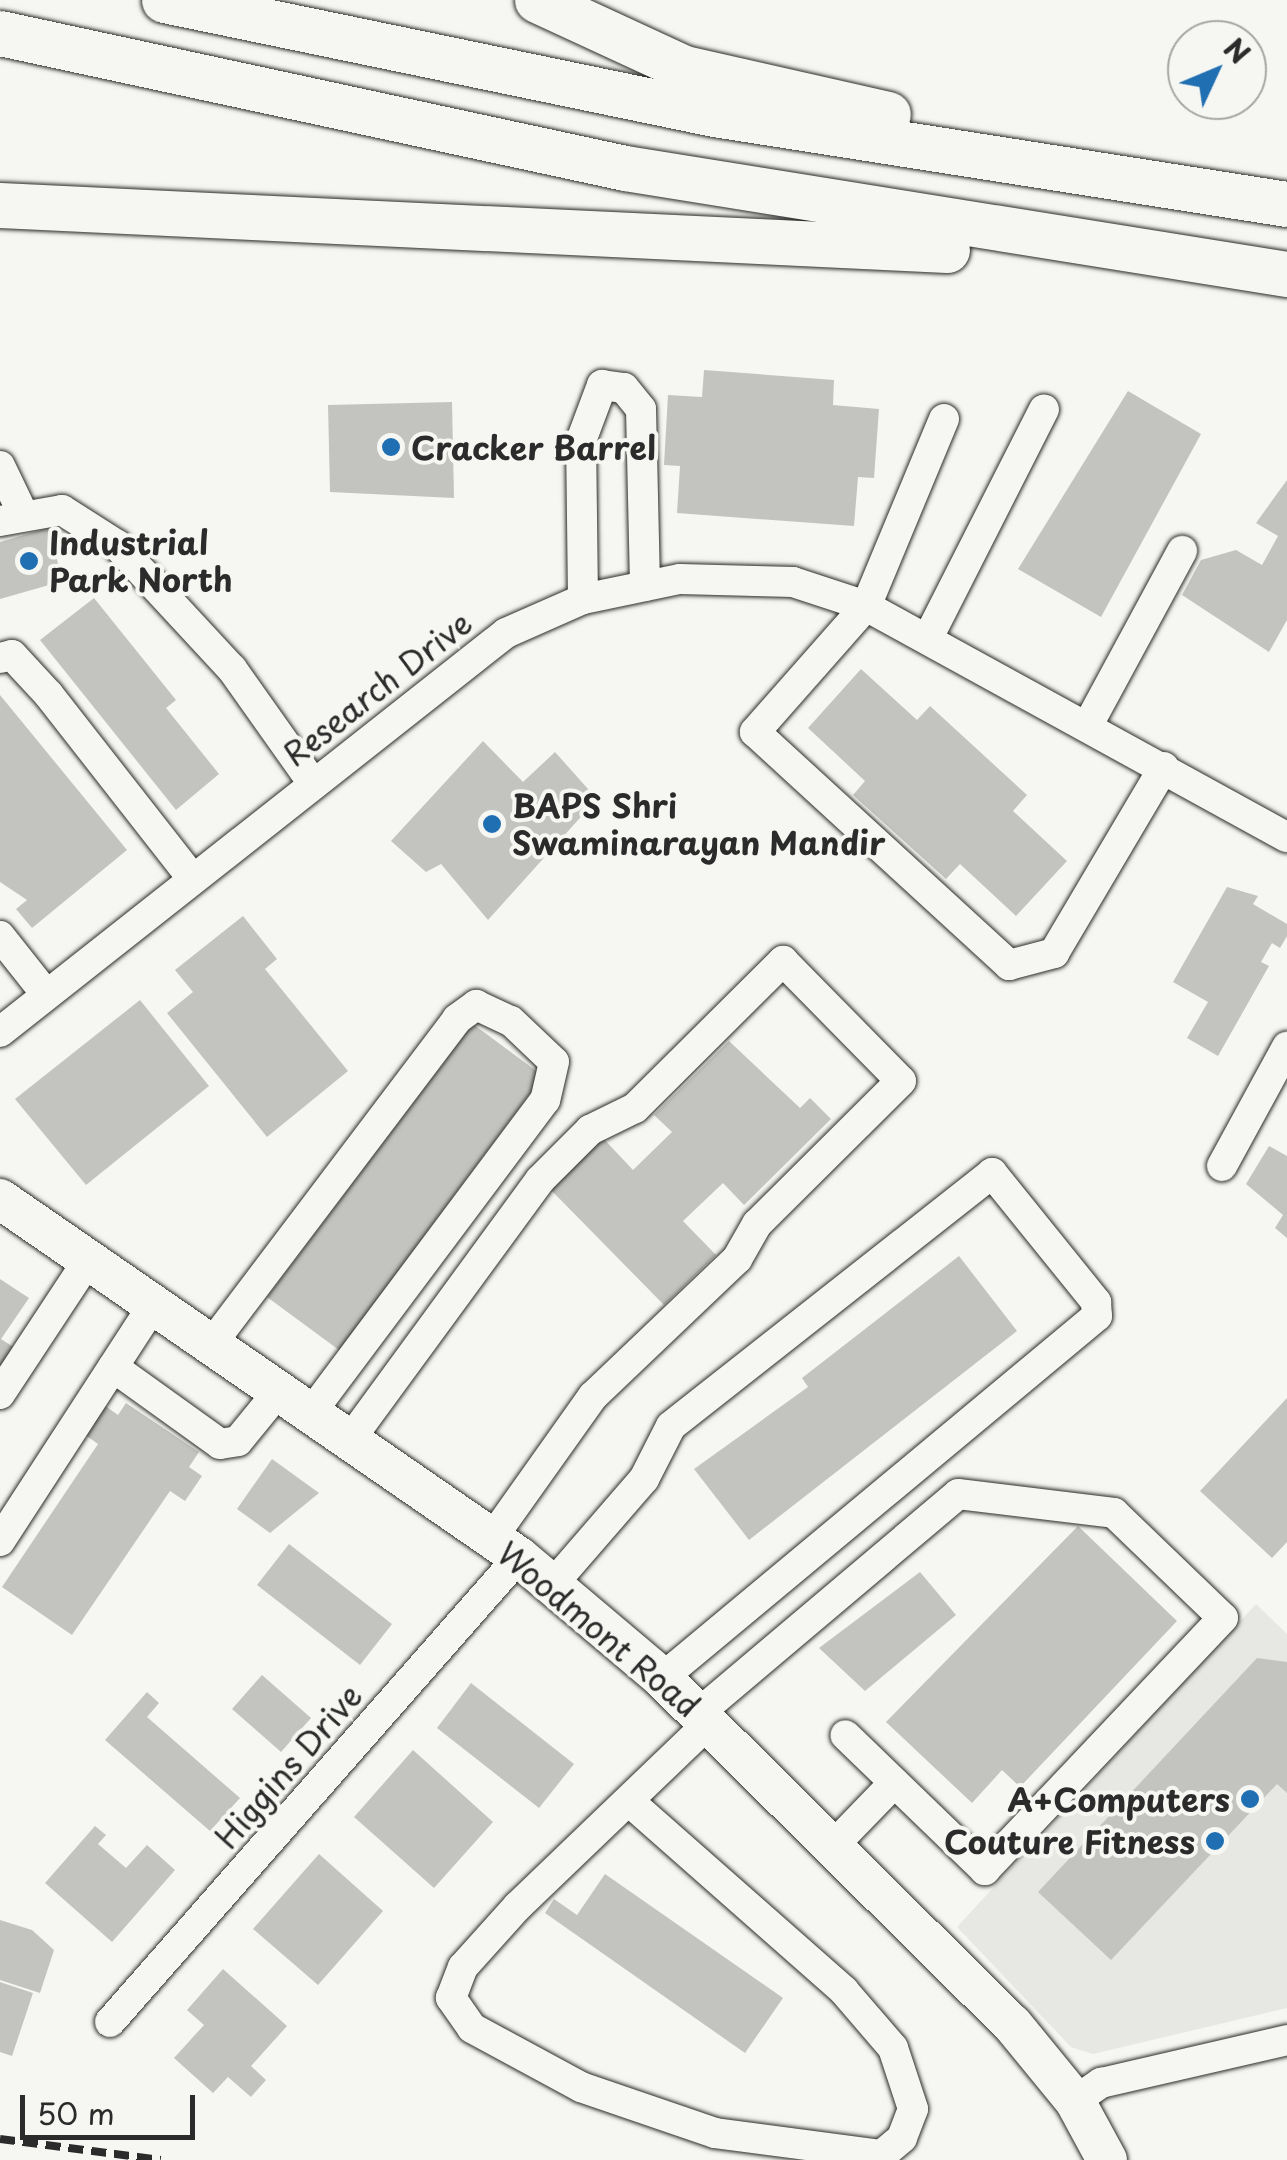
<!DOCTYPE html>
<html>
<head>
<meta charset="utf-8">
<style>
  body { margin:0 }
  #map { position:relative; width:1287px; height:2160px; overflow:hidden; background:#f6f6f2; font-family:"Playpen Sans",sans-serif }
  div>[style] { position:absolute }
  .built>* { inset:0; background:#e7e7e3 }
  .building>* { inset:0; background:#c3c3c0 }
  .roads { filter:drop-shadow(0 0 2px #2b2b2b) drop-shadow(0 0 2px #2b2b2b) }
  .minor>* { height:30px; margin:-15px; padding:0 15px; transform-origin:15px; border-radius:15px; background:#f6f6f2 }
  .major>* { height:40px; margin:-20px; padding:0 20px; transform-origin:20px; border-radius:20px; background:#f6f6f2 }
  .highway>* { height:45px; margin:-22.5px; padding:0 22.5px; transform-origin:22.5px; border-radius:22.5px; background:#f6f6f2 }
  .rail>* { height:8px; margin-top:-4px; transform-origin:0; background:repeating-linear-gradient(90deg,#2b2b2b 0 15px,transparent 0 23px) }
  .dots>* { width:28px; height:28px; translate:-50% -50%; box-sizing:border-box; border:5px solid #f6f6f2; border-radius:50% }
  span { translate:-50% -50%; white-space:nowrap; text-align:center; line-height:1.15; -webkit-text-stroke:8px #f6f6f2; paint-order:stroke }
  .poi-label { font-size:32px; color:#2b2b2b; font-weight:700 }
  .left { translate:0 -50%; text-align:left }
  .right { translate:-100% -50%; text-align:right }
  .street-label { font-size:32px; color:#2b2b2b }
  .north { position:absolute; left:1167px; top:20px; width:100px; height:100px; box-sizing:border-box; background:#f6f6f2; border:2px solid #a5a5a2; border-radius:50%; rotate:46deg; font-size:28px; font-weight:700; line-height:40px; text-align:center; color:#2b2b2b }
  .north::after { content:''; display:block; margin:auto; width:35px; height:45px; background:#1f6fb2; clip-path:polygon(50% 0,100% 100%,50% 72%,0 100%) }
  .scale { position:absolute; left:20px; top:2095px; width:175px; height:45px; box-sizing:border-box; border:5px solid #2b2b2b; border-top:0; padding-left:12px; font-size:30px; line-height:35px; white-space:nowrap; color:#2b2b2b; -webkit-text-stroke:8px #f6f6f2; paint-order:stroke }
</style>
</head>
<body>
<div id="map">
  <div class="built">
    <i style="clip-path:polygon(1256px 1604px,1287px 1634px,1287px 2008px,1093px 2054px,1071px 2047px,957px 1927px)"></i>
  </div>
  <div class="building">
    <i style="clip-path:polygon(704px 370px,834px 380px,833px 405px,879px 409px,874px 478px,858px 477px,854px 526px,677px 513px,680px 466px,664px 465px,668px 395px,702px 397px)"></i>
    <i style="clip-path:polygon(1128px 391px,1201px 434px,1101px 617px,1018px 569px)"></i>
    <i style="clip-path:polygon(452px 402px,454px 498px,330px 492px,328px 405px)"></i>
    <i style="clip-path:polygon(1287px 480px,1287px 620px,1269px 652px,1182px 595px,1201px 560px,1236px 550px,1262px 565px,1278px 536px,1256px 523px)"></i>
    <i style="clip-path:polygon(48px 528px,63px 581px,0 599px,0 542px)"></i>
    <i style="clip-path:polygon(94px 598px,176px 700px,166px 708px,219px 774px,176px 810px,40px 640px)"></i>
    <i style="clip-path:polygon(861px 669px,917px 720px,930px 706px,1027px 795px,1013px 811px,1067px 861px,1016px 916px,960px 864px,946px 879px,853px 795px,865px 781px,808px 728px)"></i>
    <i style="clip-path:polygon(0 695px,127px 850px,32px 928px,16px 909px,27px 900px,0 882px)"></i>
    <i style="clip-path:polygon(483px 741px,523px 782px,555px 752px,597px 799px,488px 920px,441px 864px,426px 872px,391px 841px)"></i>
    <i style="clip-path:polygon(1227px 887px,1258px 896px,1253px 904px,1287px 924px,1287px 936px,1280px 948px,1272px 943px,1261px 962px,1269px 966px,1218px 1056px,1187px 1038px,1208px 1002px,1173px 982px)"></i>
    <i style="clip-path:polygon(243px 916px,277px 959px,265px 969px,348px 1071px,267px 1137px,167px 1013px,193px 992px,175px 970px)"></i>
    <i style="clip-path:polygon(140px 1000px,209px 1086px,86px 1185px,15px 1099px)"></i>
    <i style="clip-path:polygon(473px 1024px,543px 1076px,339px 1350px,267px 1297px)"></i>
    <i style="clip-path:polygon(729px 1041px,800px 1108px,810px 1098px,831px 1119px,744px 1205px,723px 1183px,683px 1221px,716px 1255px,664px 1305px,548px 1187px,601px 1136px,633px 1170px,672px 1132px,654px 1115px)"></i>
    <i style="clip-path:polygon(1269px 1146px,1287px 1156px,1287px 1238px,1275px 1228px,1283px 1215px,1246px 1184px)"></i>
    <i style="clip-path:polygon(959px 1256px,1017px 1331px,749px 1540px,694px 1469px,808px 1387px,802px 1378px)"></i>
    <i style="clip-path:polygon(0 1279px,29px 1298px,1px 1339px,18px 1350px,0 1378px)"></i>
    <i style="clip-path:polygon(1287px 1398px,1287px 1542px,1272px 1558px,1200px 1491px)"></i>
    <i style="clip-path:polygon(126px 1403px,199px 1452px,189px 1467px,202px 1476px,185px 1501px,170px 1491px,72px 1635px,2px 1587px,98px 1444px,84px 1434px,104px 1405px,118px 1415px)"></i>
    <i style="clip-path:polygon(272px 1459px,319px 1493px,270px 1533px,237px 1509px)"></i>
    <i style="clip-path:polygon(1078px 1526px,1177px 1621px,1020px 1787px,1002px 1770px,972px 1803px,886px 1722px)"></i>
    <i style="clip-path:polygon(289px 1544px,392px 1624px,360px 1665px,257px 1585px)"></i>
    <i style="clip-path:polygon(920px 1572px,956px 1615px,865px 1691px,819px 1648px)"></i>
    <i style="clip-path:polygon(1257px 1658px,1287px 1662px,1287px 1793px,1277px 1784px,1111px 1960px,1038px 1892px)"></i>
    <i style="clip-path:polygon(262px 1675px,311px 1718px,281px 1752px,232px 1709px)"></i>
    <i style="clip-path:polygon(471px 1683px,574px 1764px,539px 1808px,437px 1728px)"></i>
    <i style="clip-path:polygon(147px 1692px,159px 1703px,147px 1717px,240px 1798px,210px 1831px,105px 1740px)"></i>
    <i style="clip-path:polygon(413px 1750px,493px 1822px,434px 1888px,354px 1817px)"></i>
    <i style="clip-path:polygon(95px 1826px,106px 1835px,98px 1844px,126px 1868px,147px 1845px,175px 1870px,112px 1942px,45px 1883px)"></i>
    <i style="clip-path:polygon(319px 1854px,383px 1911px,318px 1985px,253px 1929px)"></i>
    <i style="clip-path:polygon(605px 1874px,783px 1998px,745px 2053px,545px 1913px,554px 1899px,577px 1915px)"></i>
    <i style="clip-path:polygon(0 1920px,32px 1930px,54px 1950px,40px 1993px,0 1980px)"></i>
    <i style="clip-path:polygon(223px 1969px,287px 2026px,251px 2066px,266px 2080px,251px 2097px,228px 2077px,213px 2093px,174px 2058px,204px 2025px,187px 2010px)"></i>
    <i style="clip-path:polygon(0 1982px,33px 1993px,12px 2056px,0 2052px)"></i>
  </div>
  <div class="roads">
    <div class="minor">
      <i style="left:944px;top:419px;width:203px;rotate:112.6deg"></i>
      <i style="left:866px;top:606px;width:168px;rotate:131.4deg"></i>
      <i style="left:755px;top:732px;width:345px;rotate:42.5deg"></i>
      <i style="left:1009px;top:965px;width:47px;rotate:-14.9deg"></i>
      <i style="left:1054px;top:953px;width:216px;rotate:-59.4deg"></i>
      <i style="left:0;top:466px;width:53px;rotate:64.4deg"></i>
      <i style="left:0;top:521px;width:63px;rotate:-10.1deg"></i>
      <i style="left:62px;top:510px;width:65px;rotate:32.5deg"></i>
      <i style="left:117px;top:545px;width:169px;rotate:47.2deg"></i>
      <i style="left:232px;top:669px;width:138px;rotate:54.7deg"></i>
      <i style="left:583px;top:599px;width:158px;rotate:-90.7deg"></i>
      <i style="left:581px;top:441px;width:60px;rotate:-69.4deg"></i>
      <i style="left:602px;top:385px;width:22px;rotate:8deg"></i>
      <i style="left:624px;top:388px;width:27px;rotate:51deg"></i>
      <i style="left:641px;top:409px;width:177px;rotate:88.7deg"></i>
      <i style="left:929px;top:636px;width:254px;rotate:-63.1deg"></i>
      <i style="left:0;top:658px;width:12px;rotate:-14deg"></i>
      <i style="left:12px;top:655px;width:54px;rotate:47.2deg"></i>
      <i style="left:49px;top:695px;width:231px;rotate:52deg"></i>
      <i style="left:1088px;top:725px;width:198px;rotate:-61.6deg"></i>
      <i style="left:0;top:936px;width:74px;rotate:51.6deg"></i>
      <i style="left:0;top:1032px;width:644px;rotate:-38.26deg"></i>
      <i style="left:506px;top:633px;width:84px;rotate:-23.8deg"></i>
      <i style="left:583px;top:599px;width:99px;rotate:-11.7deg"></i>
      <i style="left:680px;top:579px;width:113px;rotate:1.5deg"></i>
      <i style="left:793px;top:582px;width:77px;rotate:18.2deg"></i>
      <i style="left:866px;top:606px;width:480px;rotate:28.8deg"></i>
      <i style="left:1222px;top:1166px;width:136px;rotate:-61.4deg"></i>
      <i style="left:210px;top:1346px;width:410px;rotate:-52.9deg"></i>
      <i style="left:457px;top:1019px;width:24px;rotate:-36deg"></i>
      <i style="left:476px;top:1005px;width:38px;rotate:25deg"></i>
      <i style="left:511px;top:1021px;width:59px;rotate:43.6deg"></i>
      <i style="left:554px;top:1062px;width:39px;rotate:103deg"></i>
      <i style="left:545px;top:1100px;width:392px;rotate:126.8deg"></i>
      <i style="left:113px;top:1367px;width:132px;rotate:35.7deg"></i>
      <i style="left:220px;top:1444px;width:18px;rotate:-9deg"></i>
      <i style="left:238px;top:1441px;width:63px;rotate:-50.8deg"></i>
      <i style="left:0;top:1394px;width:158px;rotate:-56.6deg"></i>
      <i style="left:349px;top:1441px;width:323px;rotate:-53.8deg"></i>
      <i style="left:540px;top:1180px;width:71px;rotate:-45deg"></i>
      <i style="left:590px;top:1130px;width:50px;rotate:-26.1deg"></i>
      <i style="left:635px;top:1108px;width:209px;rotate:-44.8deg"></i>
      <i style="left:783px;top:961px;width:168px;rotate:45.5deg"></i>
      <i style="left:901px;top:1081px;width:203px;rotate:135.2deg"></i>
      <i style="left:757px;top:1224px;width:40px;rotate:119.7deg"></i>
      <i style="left:737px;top:1259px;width:199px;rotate:136.4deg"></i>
      <i style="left:593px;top:1396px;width:174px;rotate:125.4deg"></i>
      <i style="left:0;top:1541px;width:279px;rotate:-57deg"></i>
      <i style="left:553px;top:1584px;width:139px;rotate:-49.1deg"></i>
      <i style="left:644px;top:1479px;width:59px;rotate:-63deg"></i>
      <i style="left:671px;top:1426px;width:409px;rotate:-38.2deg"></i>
      <i style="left:992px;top:1173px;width:166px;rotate:51.1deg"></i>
      <i style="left:1096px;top:1302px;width:14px;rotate:86deg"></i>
      <i style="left:1097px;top:1316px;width:566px;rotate:140.23deg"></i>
      <i style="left:699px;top:1713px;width:339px;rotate:-40.2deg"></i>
      <i style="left:958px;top:1494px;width:157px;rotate:6.9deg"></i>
      <i style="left:1114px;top:1513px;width:151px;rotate:43.9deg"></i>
      <i style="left:1223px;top:1618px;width:347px;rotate:133.4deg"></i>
      <i style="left:985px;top:1870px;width:194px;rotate:-136deg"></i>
      <i style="left:631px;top:1803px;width:284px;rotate:41.4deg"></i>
      <i style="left:844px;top:1991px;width:75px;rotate:49.3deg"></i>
      <i style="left:893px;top:2048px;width:64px;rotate:71.8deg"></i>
      <i style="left:913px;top:2109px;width:31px;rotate:111deg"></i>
      <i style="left:902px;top:2138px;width:26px;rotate:140deg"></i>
      <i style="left:882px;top:2155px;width:168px;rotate:-172.5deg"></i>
      <i style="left:715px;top:2133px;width:142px;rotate:-161.1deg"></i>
      <i style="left:581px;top:2087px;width:124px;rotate:-151.6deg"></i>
      <i style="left:472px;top:2028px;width:37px;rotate:-125deg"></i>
      <i style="left:451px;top:1998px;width:33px;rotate:-69deg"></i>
      <i style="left:463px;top:1967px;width:82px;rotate:-48deg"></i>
      <i style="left:518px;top:1906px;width:265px;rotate:-43.8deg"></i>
      <i style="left:833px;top:1846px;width:88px;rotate:-45.9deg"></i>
      <i style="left:110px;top:2022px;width:619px;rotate:-48.67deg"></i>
      <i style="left:1075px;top:2101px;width:32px;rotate:-35deg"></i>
      <i style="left:1101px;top:2083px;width:191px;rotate:-13deg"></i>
    </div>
    <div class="major">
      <i style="left:0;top:1199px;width:630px;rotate:34.6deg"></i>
      <i style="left:519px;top:1557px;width:187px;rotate:40.2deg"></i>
      <i style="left:662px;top:1678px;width:492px;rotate:44.7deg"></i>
      <i style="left:1012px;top:2024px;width:99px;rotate:50.7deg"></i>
      <i style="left:1075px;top:2101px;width:67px;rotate:61.5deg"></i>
    </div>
    <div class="highway">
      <i style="left:164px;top:0;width:562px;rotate:11.71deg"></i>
      <i style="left:714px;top:114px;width:580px;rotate:8.93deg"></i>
      <i style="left:537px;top:0;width:162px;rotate:24.8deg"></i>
      <i style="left:684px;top:68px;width:209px;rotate:12.7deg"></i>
      <i style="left:0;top:33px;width:639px;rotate:12.19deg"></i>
      <i style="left:625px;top:168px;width:670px;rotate:9.1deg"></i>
      <i style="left:0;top:205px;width:948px;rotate:2.72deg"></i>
    </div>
  </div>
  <div class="rail">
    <i style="left:0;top:2139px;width:162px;rotate:7.4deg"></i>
  </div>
  <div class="dots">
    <i style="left:391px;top:447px;background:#1f6fb2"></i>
    <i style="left:29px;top:561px;background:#1f6fb2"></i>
    <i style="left:492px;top:824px;background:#1f6fb2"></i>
    <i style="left:1250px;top:1799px;background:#1f6fb2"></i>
    <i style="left:1215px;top:1841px;background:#1f6fb2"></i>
  </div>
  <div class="poi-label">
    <span class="left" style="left:411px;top:447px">Cracker Barrel</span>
    <span class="left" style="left:49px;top:561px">Industrial<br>Park North</span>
    <span class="left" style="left:512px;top:824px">BAPS Shri<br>Swaminarayan Mandir</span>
    <span class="right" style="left:1230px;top:1799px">A+Computers</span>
    <span class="right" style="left:1195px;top:1841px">Couture Fitness</span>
  </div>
  <div class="street-label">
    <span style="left:377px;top:688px;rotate:-38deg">Research Drive</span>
    <span style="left:599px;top:1629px;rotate:40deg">Woodmont Road</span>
    <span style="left:288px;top:1766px;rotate:-49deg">Higgins Drive</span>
  </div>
  <div class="north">N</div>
  <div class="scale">50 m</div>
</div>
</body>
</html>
